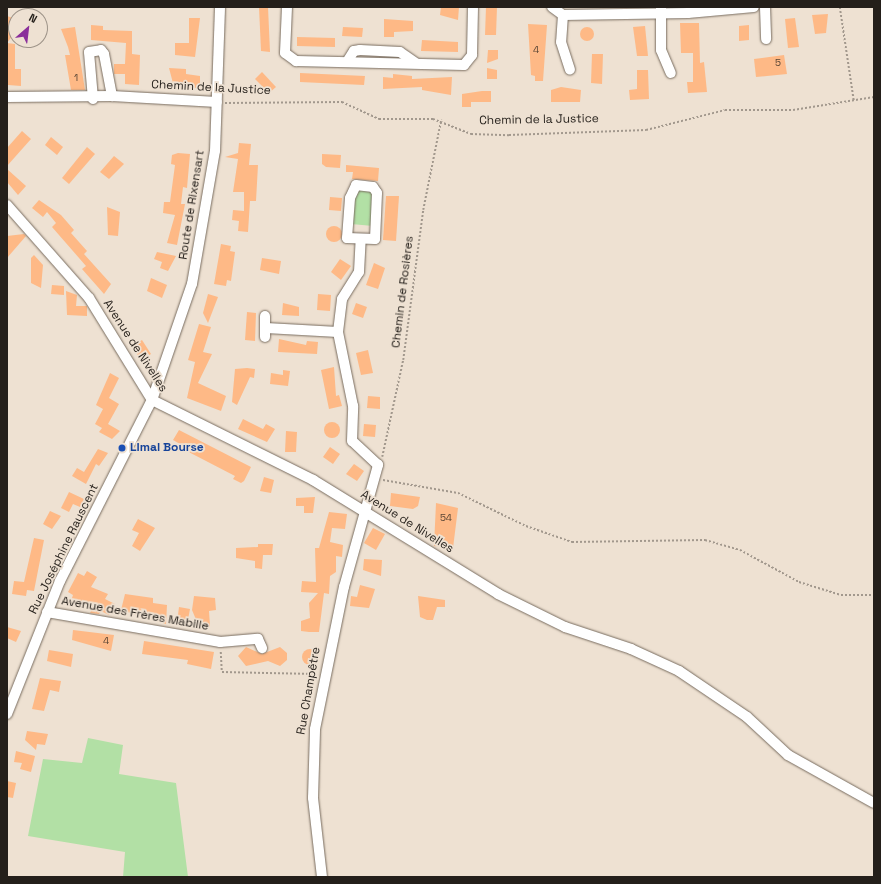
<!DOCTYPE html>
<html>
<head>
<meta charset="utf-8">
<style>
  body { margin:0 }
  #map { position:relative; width:881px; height:884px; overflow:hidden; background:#eee1d2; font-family:"Space Grotesk",sans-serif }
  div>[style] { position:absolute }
  .green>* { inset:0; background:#b2e0a5 }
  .building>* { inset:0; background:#feb986 }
  .round { border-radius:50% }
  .path>* { height:1.5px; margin-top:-0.75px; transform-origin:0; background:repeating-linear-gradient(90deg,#a2988d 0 2px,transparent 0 4px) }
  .roads { filter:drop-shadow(0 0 1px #786c5f) drop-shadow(0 0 1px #786c5f) }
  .minor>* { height:10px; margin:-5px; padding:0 5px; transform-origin:5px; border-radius:5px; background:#fff }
  .dots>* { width:11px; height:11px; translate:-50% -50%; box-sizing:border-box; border:2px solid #eee1d2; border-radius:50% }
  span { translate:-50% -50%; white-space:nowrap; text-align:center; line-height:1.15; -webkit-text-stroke:3.5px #eee1d2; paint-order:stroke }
  .number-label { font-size:10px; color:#5a4635 }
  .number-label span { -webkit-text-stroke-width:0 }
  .street-label { font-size:12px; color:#241f1a }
  .transit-label { font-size:12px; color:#164399; font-weight:700 }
  .left { translate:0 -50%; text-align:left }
  .frame { position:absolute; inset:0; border:8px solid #241f1a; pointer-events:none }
  .north { position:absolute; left:8px; top:8px; width:40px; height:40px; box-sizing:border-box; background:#eee1d2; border:1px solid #9d9388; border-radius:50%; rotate:28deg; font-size:11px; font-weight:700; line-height:16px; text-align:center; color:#241f1a }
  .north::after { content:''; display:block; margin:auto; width:14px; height:18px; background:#8a2f9b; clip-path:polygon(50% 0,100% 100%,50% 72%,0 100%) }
</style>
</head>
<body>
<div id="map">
  <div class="green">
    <i style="clip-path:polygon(365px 188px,373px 193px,373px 226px,351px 224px,355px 192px)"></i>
    <i style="clip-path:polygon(88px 738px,123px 745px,119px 774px,176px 783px,188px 877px,123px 877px,125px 852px,28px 836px,43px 759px,82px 763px)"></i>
  </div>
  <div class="building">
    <i style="clip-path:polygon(259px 7px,268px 7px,270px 52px,261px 51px)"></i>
    <i style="clip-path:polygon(441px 7px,459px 7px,458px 20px,440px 15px)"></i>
    <i style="clip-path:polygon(486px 7px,497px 7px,496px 35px,485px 35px)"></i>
    <i style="clip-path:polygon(828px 14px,826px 33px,815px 34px,812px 15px)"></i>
    <i style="clip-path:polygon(7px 16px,16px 19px,16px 31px,7px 43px,15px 44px,15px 69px,21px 69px,21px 86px,8px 85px,7px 77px)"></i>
    <i style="clip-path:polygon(189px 18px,200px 18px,195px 57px,175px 55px,175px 43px,189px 43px)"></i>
    <i style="clip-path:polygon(795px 18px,799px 47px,788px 48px,785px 19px)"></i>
    <i style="clip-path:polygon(384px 19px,413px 21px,413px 31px,394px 32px,394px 37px,384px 37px)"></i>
    <i style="clip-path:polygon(680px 23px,699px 23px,700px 63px,704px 62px,707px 92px,688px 93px,687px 82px,693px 82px,693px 53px,681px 53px)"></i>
    <i style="clip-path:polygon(528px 24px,547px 25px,543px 81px,535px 81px,535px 76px,531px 75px)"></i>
    <i style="clip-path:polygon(91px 25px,103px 26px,103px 30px,132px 31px,132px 54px,140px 55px,139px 85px,125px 84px,125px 74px,114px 74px,114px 64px,125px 64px,126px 43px,91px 40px)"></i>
    <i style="clip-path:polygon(749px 25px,749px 40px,739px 41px,739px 26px)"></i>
    <i style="clip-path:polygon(645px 26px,648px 56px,637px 56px,633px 27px)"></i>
    <i class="round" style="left:580px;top:27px;width:14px;height:14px"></i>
    <i style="clip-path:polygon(75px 27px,82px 71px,85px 90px,71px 90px,65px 55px,70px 55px,68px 47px,61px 29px)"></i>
    <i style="clip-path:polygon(343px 27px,363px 28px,362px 37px,342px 36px)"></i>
    <i style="clip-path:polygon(297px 37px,335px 38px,335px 47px,297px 46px)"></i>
    <i style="clip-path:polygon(422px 40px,458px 42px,458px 52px,421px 51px)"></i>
    <i style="clip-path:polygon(488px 50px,498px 50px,498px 59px,487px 63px)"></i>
    <i style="clip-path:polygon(592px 54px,603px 54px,602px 84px,591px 83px)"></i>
    <i style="clip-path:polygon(784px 55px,787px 74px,756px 77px,754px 59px)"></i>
    <i style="clip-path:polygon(169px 68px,186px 69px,186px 74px,200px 76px,200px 88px,174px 87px)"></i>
    <i style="clip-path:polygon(487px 68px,497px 70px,497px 79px,487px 79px)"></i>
    <i style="clip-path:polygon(637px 70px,648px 70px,649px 99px,630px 100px,629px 90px,637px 89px)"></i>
    <i style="clip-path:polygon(262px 72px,276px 87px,269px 93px,255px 79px)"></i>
    <i style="clip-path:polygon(300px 73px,365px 76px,364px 85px,300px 82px)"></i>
    <i style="clip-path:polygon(393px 74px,412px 76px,412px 79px,452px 77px,451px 95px,422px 90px,422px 87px,383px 89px,383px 77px,393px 78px)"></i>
    <i style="clip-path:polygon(561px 87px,581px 90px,580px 102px,551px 102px,551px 90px)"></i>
    <i style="clip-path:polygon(482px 91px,491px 91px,491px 102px,471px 102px,471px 107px,462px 107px,462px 94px)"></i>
    <i style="clip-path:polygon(22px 131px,31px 139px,7px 166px,7px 148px)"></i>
    <i style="clip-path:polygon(51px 137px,63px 147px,57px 155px,45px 145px)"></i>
    <i style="clip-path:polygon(239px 143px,251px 144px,249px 165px,258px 165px,256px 201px,250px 201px,248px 232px,238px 231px,239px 221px,232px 220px,233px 210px,244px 211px,244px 192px,233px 192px,238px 159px,225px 157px,238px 153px)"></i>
    <i style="clip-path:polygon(87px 147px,95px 154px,69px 184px,62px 178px)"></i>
    <i style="clip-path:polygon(178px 153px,190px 154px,187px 188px,183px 187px,181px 204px,185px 204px,177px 245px,167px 243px,175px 215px,163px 213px,164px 202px,170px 202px,175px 165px,171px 164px,172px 155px)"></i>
    <i style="clip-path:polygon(322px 154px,341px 155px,340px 168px,326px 167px,322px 164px)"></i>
    <i style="clip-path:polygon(114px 156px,124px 164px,109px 179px,100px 172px)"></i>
    <i style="clip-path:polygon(346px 165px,379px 168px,378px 181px,352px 179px,353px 172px,346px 172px)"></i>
    <i style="clip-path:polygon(7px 169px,26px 186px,18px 195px,7px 182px)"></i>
    <i style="clip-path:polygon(386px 196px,399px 196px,396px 241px,383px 240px)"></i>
    <i style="clip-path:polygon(330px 197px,342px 198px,341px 211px,329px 210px)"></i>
    <i style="clip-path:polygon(39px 200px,61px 215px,74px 230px,71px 233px,87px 251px,84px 254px,111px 284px,104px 294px,82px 269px,86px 266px,52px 227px,56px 223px,47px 212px,43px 217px,32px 208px)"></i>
    <i style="clip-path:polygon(107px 207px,120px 212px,118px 236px,108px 235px)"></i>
    <i class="round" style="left:326px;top:226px;width:16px;height:16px"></i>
    <i style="clip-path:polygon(24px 234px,26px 236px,7px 258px,7px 236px)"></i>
    <i style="clip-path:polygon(221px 244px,231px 246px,230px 251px,235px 252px,231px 281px,227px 280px,226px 286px,214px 284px)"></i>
    <i style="clip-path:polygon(157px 252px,176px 256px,168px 271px,160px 268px,162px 262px,154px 259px)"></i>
    <i style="clip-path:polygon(34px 255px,43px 265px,41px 288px,31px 283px,31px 258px)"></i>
    <i style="clip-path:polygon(262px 258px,281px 261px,279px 274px,260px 270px)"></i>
    <i style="clip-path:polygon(340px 259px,351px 266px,341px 280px,331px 272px)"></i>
    <i style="clip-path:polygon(374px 263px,385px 268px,378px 289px,366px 285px)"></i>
    <i style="clip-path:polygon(151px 278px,167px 285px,162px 298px,147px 291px)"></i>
    <i style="clip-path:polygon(52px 285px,64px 286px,64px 295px,51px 294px)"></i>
    <i style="clip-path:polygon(66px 291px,77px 295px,76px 306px,87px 306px,87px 316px,67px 315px)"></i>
    <i style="clip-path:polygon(208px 294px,218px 297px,208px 323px,203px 313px)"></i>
    <i style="clip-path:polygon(318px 294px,331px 295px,330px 311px,317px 310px)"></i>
    <i style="clip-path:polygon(283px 303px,299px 307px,299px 316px,282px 315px)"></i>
    <i style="clip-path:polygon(356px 303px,367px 307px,363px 318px,352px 314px)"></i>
    <i style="clip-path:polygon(247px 312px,256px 313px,255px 341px,245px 340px)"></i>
    <i style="clip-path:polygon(199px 324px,211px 327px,203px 352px,212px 354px,198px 383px,226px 396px,221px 411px,187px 398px,195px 362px,188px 360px)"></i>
    <i style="clip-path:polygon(279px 339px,306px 345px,307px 341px,318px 342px,317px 354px,278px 352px)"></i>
    <i style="clip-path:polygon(142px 340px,151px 354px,141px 360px,132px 346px)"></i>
    <i style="clip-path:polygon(368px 350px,373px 373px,361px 375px,356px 353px)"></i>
    <i style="clip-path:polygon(334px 367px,336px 396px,339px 395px,342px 406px,329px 409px,321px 370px)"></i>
    <i style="clip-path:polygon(247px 368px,255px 369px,254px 378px,250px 377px,237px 405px,232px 402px,235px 369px)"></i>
    <i style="clip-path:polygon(283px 370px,290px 371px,288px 386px,270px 384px,271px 373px,283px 375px)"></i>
    <i style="clip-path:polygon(110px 373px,119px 378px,109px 398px,119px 404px,108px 424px,120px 431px,112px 439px,99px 432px,102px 428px,95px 424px,103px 409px,96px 405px)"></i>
    <i style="clip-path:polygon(368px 396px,380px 397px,380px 409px,367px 408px)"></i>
    <i style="clip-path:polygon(243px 419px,263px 429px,266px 424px,275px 429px,267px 442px,238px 429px)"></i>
    <i class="round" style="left:324px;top:422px;width:16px;height:16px"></i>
    <i style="clip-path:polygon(364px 424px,376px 425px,375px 437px,363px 436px)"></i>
    <i style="clip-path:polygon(179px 430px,251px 467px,244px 481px,241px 483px,233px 479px,235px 476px,179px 447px,180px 444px,173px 440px)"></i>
    <i style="clip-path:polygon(286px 431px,297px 432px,296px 452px,285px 452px)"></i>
    <i style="clip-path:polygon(330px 447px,340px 454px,333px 464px,323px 457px)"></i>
    <i style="clip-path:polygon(98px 449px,108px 453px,99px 466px,96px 464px,86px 484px,72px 476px,77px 468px,84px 472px)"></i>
    <i style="clip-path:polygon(354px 464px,364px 471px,357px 481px,346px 474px)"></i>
    <i style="clip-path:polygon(264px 477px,274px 480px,271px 493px,260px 491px)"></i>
    <i style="clip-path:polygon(69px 492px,84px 499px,80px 507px,73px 504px,69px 512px,61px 508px)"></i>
    <i style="clip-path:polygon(391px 493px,420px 497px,418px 506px,413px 509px,390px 506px)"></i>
    <i style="clip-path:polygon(315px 497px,313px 513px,304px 513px,304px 506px,296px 506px,296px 498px)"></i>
    <i style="clip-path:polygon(436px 503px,458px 508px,453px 548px,434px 546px)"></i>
    <i style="clip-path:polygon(50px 511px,61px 516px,52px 529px,43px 524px)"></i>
    <i style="clip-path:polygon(329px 512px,347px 514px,345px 529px,332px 528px,330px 542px,343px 545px,342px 557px,336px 556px,336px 572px,330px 576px,329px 594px,324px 593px,319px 632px,309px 632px,301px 631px,301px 621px,310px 618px,309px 603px,318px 593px,301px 592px,302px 581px,316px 582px,315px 548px,319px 548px)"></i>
    <i style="clip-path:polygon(138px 519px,155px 528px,140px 551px,132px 546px,139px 533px,132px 530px)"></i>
    <i style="clip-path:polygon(373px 528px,385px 534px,376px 550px,364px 543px)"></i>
    <i style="clip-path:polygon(34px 538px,44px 540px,34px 591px,27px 590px,26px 596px,12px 594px,14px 581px,24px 582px)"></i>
    <i style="clip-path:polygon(258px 544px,273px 544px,272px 555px,263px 555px,262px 569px,255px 568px,255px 561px,236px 558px,236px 548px,258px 547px)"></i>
    <i style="clip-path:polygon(364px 559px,382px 560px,381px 576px,363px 570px)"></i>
    <i style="clip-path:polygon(87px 571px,97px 577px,91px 587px,108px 594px,105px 599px,115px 604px,109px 615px,101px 611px,99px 614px,90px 613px,93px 607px,72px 598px,73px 595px,68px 592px,78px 573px,84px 576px)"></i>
    <i style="clip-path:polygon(360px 585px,375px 589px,369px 608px,350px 606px,351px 596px,357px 597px)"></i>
    <i style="clip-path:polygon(125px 594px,153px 598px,153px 603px,167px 605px,166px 624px,121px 610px)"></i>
    <i style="clip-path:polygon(194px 596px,215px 598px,216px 610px,209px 611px,210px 626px,204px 630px,200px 629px,192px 610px)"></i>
    <i style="clip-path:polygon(418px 596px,445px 600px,445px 607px,437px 607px,433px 620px,427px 620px,420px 617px)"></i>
    <i style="clip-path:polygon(179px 607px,190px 609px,187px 625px,177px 623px)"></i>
    <i style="clip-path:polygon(7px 627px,21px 631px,16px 642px,7px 638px)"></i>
    <i style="clip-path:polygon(73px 630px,114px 635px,111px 651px,72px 640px)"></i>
    <i style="clip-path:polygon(144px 641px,214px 652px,211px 669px,187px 664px,188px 660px,142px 654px)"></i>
    <i style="clip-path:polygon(246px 647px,262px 654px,280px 647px,287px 653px,287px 660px,280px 666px,268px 661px,246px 666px,238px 656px)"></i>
    <i class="round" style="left:302px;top:649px;width:16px;height:16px"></i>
    <i style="clip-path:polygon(49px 650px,73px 654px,71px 667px,47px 661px)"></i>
    <i style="clip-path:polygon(40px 678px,61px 681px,59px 692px,50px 690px,44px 711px,32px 709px)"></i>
    <i style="clip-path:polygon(27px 731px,48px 734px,45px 745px,37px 744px,36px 750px,25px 740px)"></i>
    <i style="clip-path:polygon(16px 751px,35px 756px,31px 772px,20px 769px,22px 763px,14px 762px)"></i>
    <i style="clip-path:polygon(7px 781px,16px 783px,13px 798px,7px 797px)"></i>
  </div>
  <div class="path">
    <i style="left:840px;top:7px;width:95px;rotate:81.5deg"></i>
    <i style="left:225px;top:103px;width:117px;rotate:-0.5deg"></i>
    <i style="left:342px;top:102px;width:41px;rotate:24.7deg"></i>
    <i style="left:379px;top:119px;width:54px"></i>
    <i style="left:433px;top:119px;width:41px;rotate:21.5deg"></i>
    <i style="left:471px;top:134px;width:38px;rotate:2deg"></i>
    <i style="left:509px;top:135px;width:137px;rotate:-2.1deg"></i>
    <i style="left:646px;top:130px;width:81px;rotate:-14.2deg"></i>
    <i style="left:725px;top:110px;width:68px"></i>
    <i style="left:793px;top:110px;width:82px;rotate:-9.1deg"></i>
    <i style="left:382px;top:457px;width:99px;rotate:-77.8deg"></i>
    <i style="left:403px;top:360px;width:151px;rotate:-82.4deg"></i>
    <i style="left:423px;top:210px;width:92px;rotate:-78.7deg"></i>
    <i style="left:383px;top:480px;width:76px;rotate:9.8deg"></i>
    <i style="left:458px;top:493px;width:76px;rotate:25.9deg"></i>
    <i style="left:526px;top:526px;width:49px;rotate:19.2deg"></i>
    <i style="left:572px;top:542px;width:133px;rotate:-0.9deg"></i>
    <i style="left:705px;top:540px;width:36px;rotate:16deg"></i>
    <i style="left:740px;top:550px;width:67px;rotate:28.5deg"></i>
    <i style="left:799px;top:582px;width:44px;rotate:17.2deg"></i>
    <i style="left:841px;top:595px;width:33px"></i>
    <i style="left:221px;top:652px;width:20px;rotate:87deg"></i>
    <i style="left:222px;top:672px;width:95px;rotate:1.2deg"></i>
  </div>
  <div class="roads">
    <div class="minor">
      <i style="left:287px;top:7px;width:46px;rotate:92.5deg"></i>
      <i style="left:285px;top:53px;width:14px;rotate:36deg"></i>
      <i style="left:296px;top:61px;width:168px;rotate:1.4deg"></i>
      <i style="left:464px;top:65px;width:13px;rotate:-51deg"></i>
      <i style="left:472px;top:55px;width:48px;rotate:-88.8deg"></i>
      <i style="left:552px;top:7px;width:14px;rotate:36deg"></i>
      <i style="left:563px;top:15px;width:125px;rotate:-0.9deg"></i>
      <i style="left:688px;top:13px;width:66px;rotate:-5.2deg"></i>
      <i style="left:661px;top:7px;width:43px;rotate:90deg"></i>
      <i style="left:661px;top:50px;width:25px;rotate:67deg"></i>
      <i style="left:765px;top:7px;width:32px;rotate:88deg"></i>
      <i style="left:563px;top:15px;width:27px;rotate:94deg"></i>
      <i style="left:561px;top:42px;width:29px;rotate:72deg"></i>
      <i style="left:347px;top:62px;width:13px;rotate:-58deg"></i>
      <i style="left:354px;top:51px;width:6px;rotate:-9deg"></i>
      <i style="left:360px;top:50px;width:40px;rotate:2.9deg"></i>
      <i style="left:400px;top:52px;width:19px;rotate:35deg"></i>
      <i style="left:7px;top:97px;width:105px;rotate:-0.5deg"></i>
      <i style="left:112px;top:96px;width:105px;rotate:3.3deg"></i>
      <i style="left:93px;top:99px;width:47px;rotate:-94.9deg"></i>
      <i style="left:89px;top:52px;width:12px;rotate:-9deg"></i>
      <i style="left:101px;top:50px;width:5px;rotate:53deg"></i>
      <i style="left:104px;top:54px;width:43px;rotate:79.2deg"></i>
      <i style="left:356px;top:185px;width:17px;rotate:7deg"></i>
      <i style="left:373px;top:187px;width:7px;rotate:56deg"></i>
      <i style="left:377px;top:193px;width:46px;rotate:92.5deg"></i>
      <i style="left:375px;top:239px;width:28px;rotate:-178deg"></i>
      <i style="left:347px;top:238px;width:40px;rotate:-85.7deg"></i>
      <i style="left:350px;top:198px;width:14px;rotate:-65deg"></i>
      <i style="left:7px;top:205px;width:124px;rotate:48.6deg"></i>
      <i style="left:89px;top:298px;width:120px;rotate:58.3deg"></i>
      <i style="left:152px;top:400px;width:180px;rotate:26.4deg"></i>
      <i style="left:313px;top:480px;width:217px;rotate:31.6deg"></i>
      <i style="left:498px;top:594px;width:75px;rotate:26.2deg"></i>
      <i style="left:565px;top:627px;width:70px;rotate:18.4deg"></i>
      <i style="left:631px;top:649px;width:53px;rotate:24.6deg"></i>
      <i style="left:679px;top:671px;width:82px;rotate:34.1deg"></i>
      <i style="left:747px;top:717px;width:56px;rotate:42.8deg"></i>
      <i style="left:788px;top:755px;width:98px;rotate:29.2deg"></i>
      <i style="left:265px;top:316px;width:21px;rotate:90deg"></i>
      <i style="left:266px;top:328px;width:72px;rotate:3.2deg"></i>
      <i style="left:47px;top:612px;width:176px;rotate:9.8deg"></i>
      <i style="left:220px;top:642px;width:38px;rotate:-5deg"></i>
      <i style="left:258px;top:639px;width:10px;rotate:66deg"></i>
      <i style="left:7px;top:714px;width:143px;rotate:-68.3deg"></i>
      <i style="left:60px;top:581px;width:203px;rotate:-63.1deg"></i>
      <i style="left:152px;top:400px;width:123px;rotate:-71deg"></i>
      <i style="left:192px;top:284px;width:135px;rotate:-80.2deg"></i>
      <i style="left:215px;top:151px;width:144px;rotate:-88deg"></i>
      <i style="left:322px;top:877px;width:80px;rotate:-96.5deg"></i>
      <i style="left:313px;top:798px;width:69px;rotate:-88.3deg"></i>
      <i style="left:315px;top:729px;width:145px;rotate:-78.5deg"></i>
      <i style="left:344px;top:587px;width:127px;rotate:-74.4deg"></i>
      <i style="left:378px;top:465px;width:35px;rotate:-137deg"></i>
      <i style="left:352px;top:441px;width:35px;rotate:-88deg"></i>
      <i style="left:353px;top:406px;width:76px;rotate:-101.5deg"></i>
      <i style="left:338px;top:332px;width:33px;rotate:-83deg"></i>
      <i style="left:342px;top:299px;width:32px;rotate:-58deg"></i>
      <i style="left:359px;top:272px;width:33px;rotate:-87deg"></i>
    </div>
  </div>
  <div class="dots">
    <i style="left:122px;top:448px;background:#1a4fb4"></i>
  </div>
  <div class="number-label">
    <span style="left:536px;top:50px">4</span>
    <span style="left:778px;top:63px">5</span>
    <span style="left:76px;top:78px">1</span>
    <span style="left:446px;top:518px">54</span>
    <span style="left:106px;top:641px">4</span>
  </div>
  <div class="street-label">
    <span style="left:211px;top:88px;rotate:3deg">Chemin de la Justice</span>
    <span style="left:539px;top:120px;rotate:-1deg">Chemin de la Justice</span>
    <span style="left:192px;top:205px;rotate:-81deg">Route de Rixensart</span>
    <span style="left:403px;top:292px;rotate:-83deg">Chemin de Rosières</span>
    <span style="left:135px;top:346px;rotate:57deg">Avenue de Nivelles</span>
    <span style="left:407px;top:522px;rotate:32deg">Avenue de Nivelles</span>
    <span style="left:64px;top:549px;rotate:-64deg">Rue Joséphine Rauscent</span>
    <span style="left:135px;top:614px;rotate:10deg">Avenue des Frères Mabille</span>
    <span style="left:309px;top:691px;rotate:-80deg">Rue Champêtre</span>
  </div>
  <div class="transit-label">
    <span class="left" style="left:130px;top:448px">Limal Bourse</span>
  </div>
  <div class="frame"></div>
  <div class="north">N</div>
</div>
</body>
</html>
